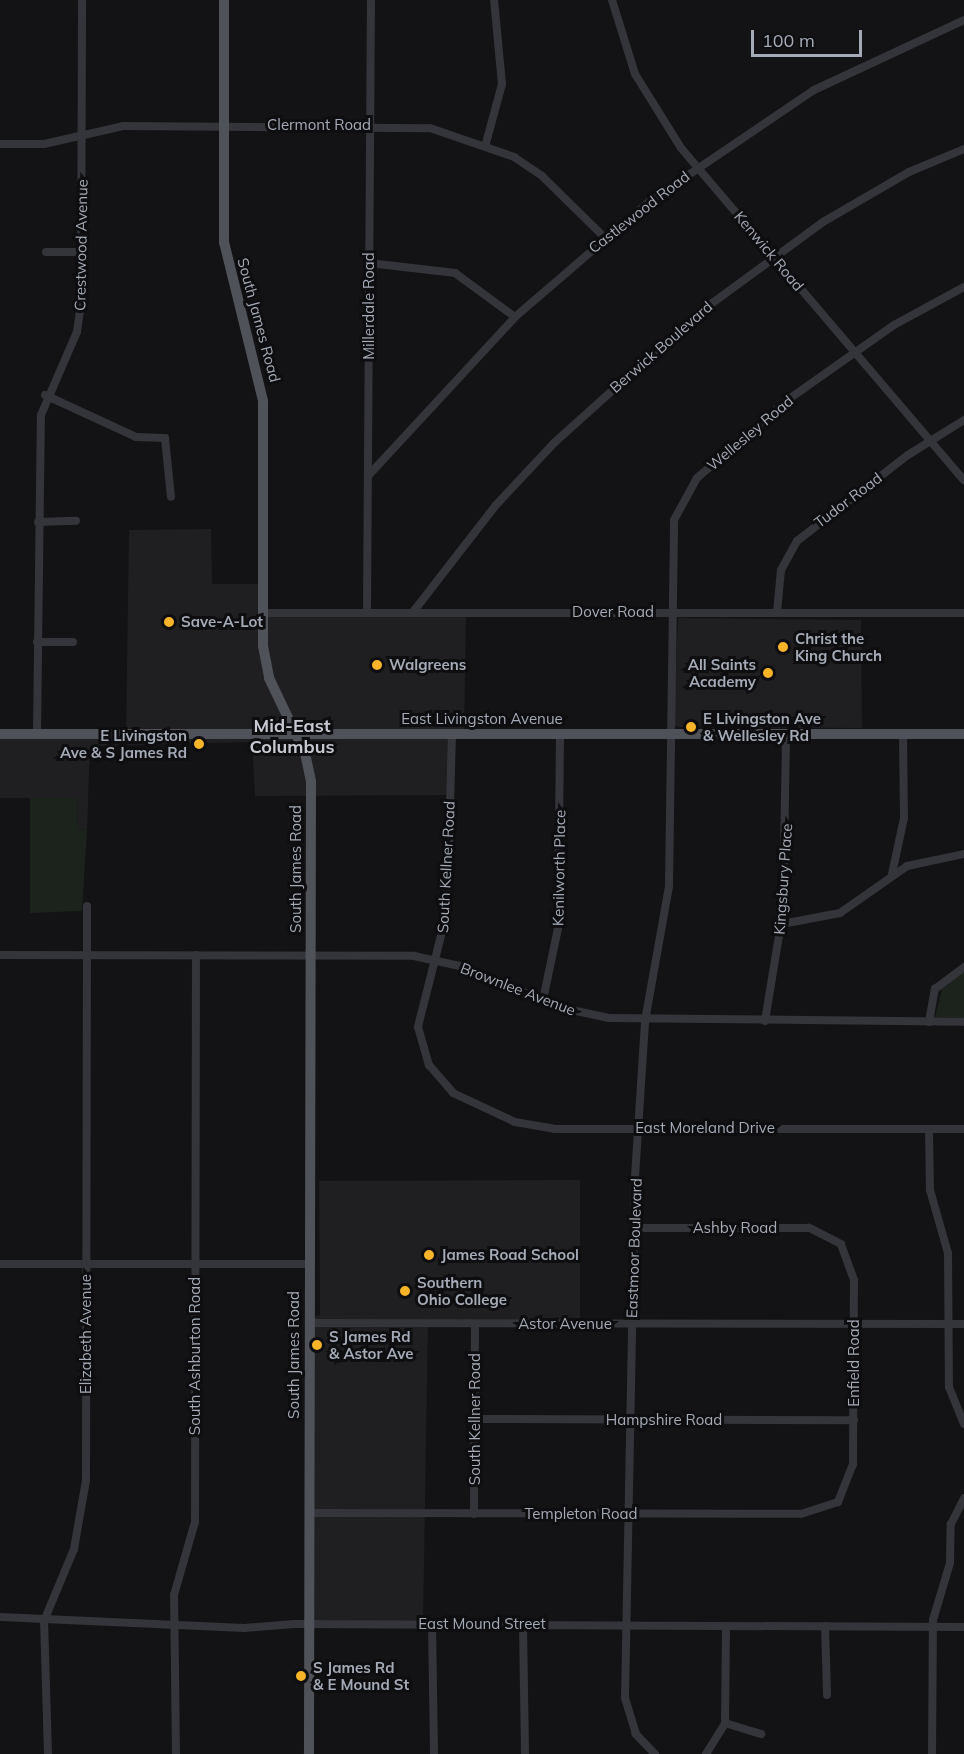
<!DOCTYPE html>
<html>
<head>
<meta charset="utf-8">
<style>
  body { margin:0 }
  #map { position:relative; width:964px; height:1754px; overflow:hidden; background:#131315; font-family:Mulish,sans-serif }
  div>[style] { position:absolute }
  .built>* { inset:0; background:#1f1f22 }
  .green>* { inset:0; background:#1b231c }
  .minor>* { height:8px; margin:-4px; padding:0 4px; transform-origin:4px; border-radius:4px; background:#34353a }
  .major>* { height:10px; margin:-5px; padding:0 5px; transform-origin:5px; border-radius:5px; background:#505259 }
  .dots>* { width:16px; height:16px; translate:-50% -50%; box-sizing:border-box; border:3px solid #0e0e10; border-radius:50% }
  span { translate:-50% -50%; white-space:nowrap; text-align:center; line-height:1.15; -webkit-text-stroke:6px #0e0e10; paint-order:stroke }
  .street-label { font-size:15px; color:#a4aab6 }
  .poi-label { font-size:15px; color:#a4aab6; font-weight:700 }
  .left { translate:0 -50%; text-align:left }
  .right { translate:-100% -50%; text-align:right }
  .quarter-label { font-size:18px; color:#c6c9d2; font-weight:700 }
  .scale { position:absolute; left:751px; top:30px; width:111px; height:27px; box-sizing:border-box; border:3px solid #a4aab6; border-top:0; padding-left:8px; font-size:18px; line-height:21px; white-space:nowrap; color:#a4aab6; -webkit-text-stroke:4px #0e0e10; paint-order:stroke }
</style>
</head>
<body>
<div id="map">
  <div class="built">
    <i style="clip-path:polygon(211px 529px,212px 584px,262px 584px,262px 614px,466px 613px,464px 736px,452px 736px,450px 795px,255px 796px,252px 742px,90px 746px,87px 830px,78px 829px,77px 798px,0 798px,0 734px,126px 735px,129px 530px)"></i>
    <i style="clip-path:polygon(678px 618px,861px 620px,862px 728px,679px 727px,674px 725px)"></i>
    <i style="clip-path:polygon(580px 1180px,580px 1320px,428px 1319px,423px 1624px,309px 1624px,309px 1318px,320px 1315px,319px 1181px)"></i>
  </div>
  <div class="green">
    <i style="clip-path:polygon(30px 798px,77px 798px,78px 829px,87px 830px,82px 911px,30px 913px)"></i>
    <i style="clip-path:polygon(964px 972px,964px 1018px,935px 1017px,942px 989px)"></i>
  </div>
  <div class="minor">
    <i style="left:612px;top:0;width:77px;rotate:72.7deg"></i>
    <i style="left:635px;top:74px;width:87px;rotate:58.1deg"></i>
    <i style="left:681px;top:148px;width:436px;rotate:49.6deg"></i>
    <i style="left:486px;top:143px;width:61px;rotate:-74.8deg"></i>
    <i style="left:502px;top:84px;width:84px;rotate:-95.4deg"></i>
    <i style="left:0;top:144px;width:44px"></i>
    <i style="left:44px;top:144px;width:81px;rotate:-12.8deg"></i>
    <i style="left:123px;top:126px;width:307px;rotate:0.4deg"></i>
    <i style="left:430px;top:128px;width:89px;rotate:19deg"></i>
    <i style="left:514px;top:157px;width:34px;rotate:34deg"></i>
    <i style="left:542px;top:176px;width:87px;rotate:44.5deg"></i>
    <i style="left:46px;top:252px;width:35px"></i>
    <i style="left:369px;top:263px;width:87px;rotate:6.6deg"></i>
    <i style="left:455px;top:273px;width:74px;rotate:36.3deg"></i>
    <i style="left:45px;top:395px;width:100px;rotate:24.8deg"></i>
    <i style="left:136px;top:437px;width:29px;rotate:2deg"></i>
    <i style="left:165px;top:438px;width:59px;rotate:84.2deg"></i>
    <i style="left:368px;top:476px;width:217px;rotate:-47.2deg"></i>
    <i style="left:515px;top:317px;width:178px;rotate:-40.7deg"></i>
    <i style="left:650px;top:201px;width:198px;rotate:-34.1deg"></i>
    <i style="left:814px;top:90px;width:166px;rotate:-25deg"></i>
    <i style="left:38px;top:522px;width:38px;rotate:-2deg"></i>
    <i style="left:367px;top:612px;width:612px;rotate:-89.63deg"></i>
    <i style="left:413px;top:612px;width:135px;rotate:-52.2deg"></i>
    <i style="left:496px;top:505px;width:85px;rotate:-46.9deg"></i>
    <i style="left:554px;top:443px;width:191px;rotate:-42deg"></i>
    <i style="left:696px;top:315px;width:157px;rotate:-36.2deg"></i>
    <i style="left:823px;top:222px;width:99px;rotate:-30.2deg"></i>
    <i style="left:909px;top:172px;width:60px;rotate:-22.7deg"></i>
    <i style="left:777px;top:612px;width:42px;rotate:-84.6deg"></i>
    <i style="left:781px;top:570px;width:33px;rotate:-61deg"></i>
    <i style="left:797px;top:541px;width:140px;rotate:-37.8deg"></i>
    <i style="left:908px;top:455px;width:66px;rotate:-32deg"></i>
    <i style="left:262px;top:613px;width:702px"></i>
    <i style="left:37px;top:642px;width:36px"></i>
    <i style="left:37px;top:734px;width:319px;rotate:-89.3deg"></i>
    <i style="left:41px;top:415px;width:90px;rotate:-66.6deg"></i>
    <i style="left:77px;top:332px;width:28px;rotate:-82deg"></i>
    <i style="left:81px;top:304px;width:304px;rotate:-89.8deg"></i>
    <i style="left:452px;top:734px;width:178px;rotate:91.6deg"></i>
    <i style="left:447px;top:912px;width:119px;rotate:104.2deg"></i>
    <i style="left:418px;top:1027px;width:40px;rotate:74deg"></i>
    <i style="left:429px;top:1065px;width:37px;rotate:49deg"></i>
    <i style="left:453px;top:1093px;width:68px;rotate:25.1deg"></i>
    <i style="left:515px;top:1122px;width:41px;rotate:9.9deg"></i>
    <i style="left:555px;top:1129px;width:409px"></i>
    <i style="left:892px;top:874px;width:57px;rotate:-77.9deg"></i>
    <i style="left:904px;top:818px;width:84px;rotate:-90.7deg"></i>
    <i style="left:782px;top:924px;width:59px;rotate:-10.7deg"></i>
    <i style="left:840px;top:913px;width:82px;rotate:-35deg"></i>
    <i style="left:907px;top:866px;width:58px;rotate:-11.9deg"></i>
    <i style="left:0;top:955px;width:414px;rotate:0.1deg"></i>
    <i style="left:414px;top:956px;width:47px;rotate:12.3deg"></i>
    <i style="left:460px;top:966px;width:110px;rotate:22.4deg"></i>
    <i style="left:562px;top:1008px;width:48px;rotate:12deg"></i>
    <i style="left:609px;top:1018px;width:355px;rotate:0.6deg"></i>
    <i style="left:543px;top:1000px;width:74px;rotate:-78.2deg"></i>
    <i style="left:558px;top:928px;width:194px;rotate:-89.4deg"></i>
    <i style="left:765px;top:1021px;width:111px;rotate:-80.7deg"></i>
    <i style="left:783px;top:911px;width:176px;rotate:-89deg"></i>
    <i style="left:929px;top:1022px;width:34px;rotate:-80deg"></i>
    <i style="left:935px;top:989px;width:36px;rotate:-37deg"></i>
    <i style="left:929px;top:1129px;width:61px;rotate:89.1deg"></i>
    <i style="left:930px;top:1190px;width:66px;rotate:74.1deg"></i>
    <i style="left:948px;top:1253px;width:134px;rotate:89.6deg"></i>
    <i style="left:949px;top:1387px;width:40px;rotate:68deg"></i>
    <i style="left:0;top:1264px;width:309px"></i>
    <i style="left:310px;top:1323px;width:654px;rotate:0.09deg"></i>
    <i style="left:475px;top:1419px;width:379px;rotate:0.2deg"></i>
    <i style="left:309px;top:1513px;width:492px;rotate:0.1deg"></i>
    <i style="left:801px;top:1514px;width:39px;rotate:-18deg"></i>
    <i style="left:838px;top:1502px;width:41px;rotate:-68.5deg"></i>
    <i style="left:853px;top:1464px;width:184px;rotate:-89.7deg"></i>
    <i style="left:854px;top:1280px;width:38px;rotate:-110deg"></i>
    <i style="left:841px;top:1244px;width:36px;rotate:-153deg"></i>
    <i style="left:809px;top:1228px;width:175px;rotate:180deg"></i>
    <i style="left:474px;top:1514px;width:190px;rotate:-89.7deg"></i>
    <i style="left:0;top:1617px;width:244px;rotate:2.6deg"></i>
    <i style="left:244px;top:1628px;width:50px;rotate:-4.6deg"></i>
    <i style="left:294px;top:1624px;width:670px;rotate:0.26deg"></i>
    <i style="left:432px;top:1624px;width:130px;rotate:89.1deg"></i>
    <i style="left:523px;top:1625px;width:129px;rotate:89.1deg"></i>
    <i style="left:825px;top:1626px;width:69px;rotate:88.3deg"></i>
    <i style="left:725px;top:1723px;width:38px;rotate:17deg"></i>
    <i style="left:48px;top:1754px;width:133px;rotate:-91.7deg"></i>
    <i style="left:44px;top:1621px;width:78px;rotate:-67.4deg"></i>
    <i style="left:74px;top:1549px;width:70px;rotate:-80.1deg"></i>
    <i style="left:86px;top:1480px;width:574px;rotate:-89.9deg"></i>
    <i style="left:176px;top:1754px;width:159px;rotate:-90.7deg"></i>
    <i style="left:174px;top:1595px;width:76px;rotate:-74deg"></i>
    <i style="left:195px;top:1522px;width:567px;rotate:-89.9deg"></i>
    <i style="left:655px;top:1754px;width:28px;rotate:-134deg"></i>
    <i style="left:636px;top:1734px;width:38px;rotate:-107deg"></i>
    <i style="left:625px;top:1698px;width:521px;rotate:-88.9deg"></i>
    <i style="left:635px;top:1177px;width:156px;rotate:-86.3deg"></i>
    <i style="left:645px;top:1021px;width:137px;rotate:-79.9deg"></i>
    <i style="left:669px;top:886px;width:366px;rotate:-89.2deg"></i>
    <i style="left:674px;top:520px;width:48px;rotate:-61.3deg"></i>
    <i style="left:697px;top:478px;width:121px;rotate:-40.7deg"></i>
    <i style="left:789px;top:399px;width:128px;rotate:-35.2deg"></i>
    <i style="left:894px;top:325px;width:80px;rotate:-28.5deg"></i>
    <i style="left:706px;top:1754px;width:36px;rotate:-58deg"></i>
    <i style="left:725px;top:1723px;width:97px;rotate:-89.4deg"></i>
    <i style="left:932px;top:1754px;width:134px;rotate:-89.6deg"></i>
    <i style="left:933px;top:1620px;width:59px;rotate:-73.4deg"></i>
    <i style="left:950px;top:1563px;width:39px;rotate:-89deg"></i>
    <i style="left:951px;top:1524px;width:29px;rotate:-63deg"></i>
  </div>
  <div class="major">
    <i style="left:224px;top:0;width:242px;rotate:90deg"></i>
    <i style="left:224px;top:242px;width:164px;rotate:76.2deg"></i>
    <i style="left:263px;top:401px;width:245px;rotate:90deg"></i>
    <i style="left:263px;top:646px;width:33px;rotate:79deg"></i>
    <i style="left:269px;top:678px;width:83px;rotate:64.4deg"></i>
    <i style="left:305px;top:753px;width:29px;rotate:78deg"></i>
    <i style="left:311px;top:781px;width:973px;rotate:90.12deg"></i>
    <i style="left:0;top:734px;width:964px"></i>
  </div>
  <div class="dots">
    <i style="left:169px;top:622px;background:#f7b429"></i>
    <i style="left:783px;top:647px;background:#f7b429"></i>
    <i style="left:377px;top:665px;background:#f7b429"></i>
    <i style="left:768px;top:673px;background:#f7b429"></i>
    <i style="left:691px;top:727px;background:#f7b429"></i>
    <i style="left:199px;top:744px;background:#f7b429"></i>
    <i style="left:429px;top:1255px;background:#f7b429"></i>
    <i style="left:405px;top:1291px;background:#f7b429"></i>
    <i style="left:317px;top:1345px;background:#f7b429"></i>
    <i style="left:301px;top:1676px;background:#f7b429"></i>
  </div>
  <div class="street-label">
    <span style="left:319px;top:125px">Clermont Road</span>
    <span style="left:639px;top:212px;rotate:-38deg">Castlewood Road</span>
    <span style="left:81px;top:245px;rotate:-89deg">Crestwood Avenue</span>
    <span style="left:769px;top:251px;rotate:50deg">Kenwick Road</span>
    <span style="left:369px;top:306px;rotate:-90deg">Millerdale Road</span>
    <span style="left:259px;top:320px;rotate:75deg">South James Road</span>
    <span style="left:661px;top:347px;rotate:-41deg">Berwick Boulevard</span>
    <span style="left:750px;top:433px;rotate:-40deg">Wellesley Road</span>
    <span style="left:848px;top:500px;rotate:-37deg">Tudor Road</span>
    <span style="left:613px;top:612px">Dover Road</span>
    <span style="left:482px;top:719px">East Livingston Avenue</span>
    <span style="left:446px;top:867px;rotate:-87deg">South Kellner Road</span>
    <span style="left:559px;top:868px;rotate:-89deg">Kenilworth Place</span>
    <span style="left:296px;top:869px;rotate:-90deg">South James Road</span>
    <span style="left:783px;top:879px;rotate:-86deg">Kingsbury Place</span>
    <span style="left:518px;top:989px;rotate:21deg">Brownlee Avenue</span>
    <span style="left:705px;top:1128px">East Moreland Drive</span>
    <span style="left:735px;top:1228px">Ashby Road</span>
    <span style="left:634px;top:1248px;rotate:-88deg">Eastmoor Boulevard</span>
    <span style="left:565px;top:1324px">Astor Avenue</span>
    <span style="left:86px;top:1334px;rotate:-90deg">Elizabeth Avenue</span>
    <span style="left:294px;top:1355px;rotate:-90deg">South James Road</span>
    <span style="left:195px;top:1356px;rotate:-90deg">South Ashburton Road</span>
    <span style="left:854px;top:1363px;rotate:-90deg">Enfield Road</span>
    <span style="left:475px;top:1419px;rotate:-90deg">South Kellner Road</span>
    <span style="left:664px;top:1420px">Hampshire Road</span>
    <span style="left:581px;top:1514px">Templeton Road</span>
    <span style="left:482px;top:1624px">East Mound Street</span>
  </div>
  <div class="poi-label">
    <span class="left" style="left:181px;top:622px">Save-A-Lot</span>
    <span class="left" style="left:795px;top:647px">Christ the<br>King Church</span>
    <span class="right" style="left:756px;top:673px">All Saints<br>Academy</span>
    <span class="left" style="left:389px;top:665px">Walgreens</span>
    <span class="left" style="left:703px;top:727px">E Livingston Ave<br>&amp; Wellesley Rd</span>
    <span class="right" style="left:187px;top:744px">E Livingston<br>Ave &amp; S James Rd</span>
    <span class="left" style="left:441px;top:1255px">James Road School</span>
    <span class="left" style="left:417px;top:1291px">Southern<br>Ohio College</span>
    <span class="left" style="left:329px;top:1345px">S James Rd<br>&amp; Astor Ave</span>
    <span class="left" style="left:313px;top:1676px">S James Rd<br>&amp; E Mound St</span>
  </div>
  <div class="quarter-label">
    <span style="left:292px;top:737px">Mid-East<br>Columbus</span>
  </div>
  <div class="scale">100 m</div>
</div>
</body>
</html>
